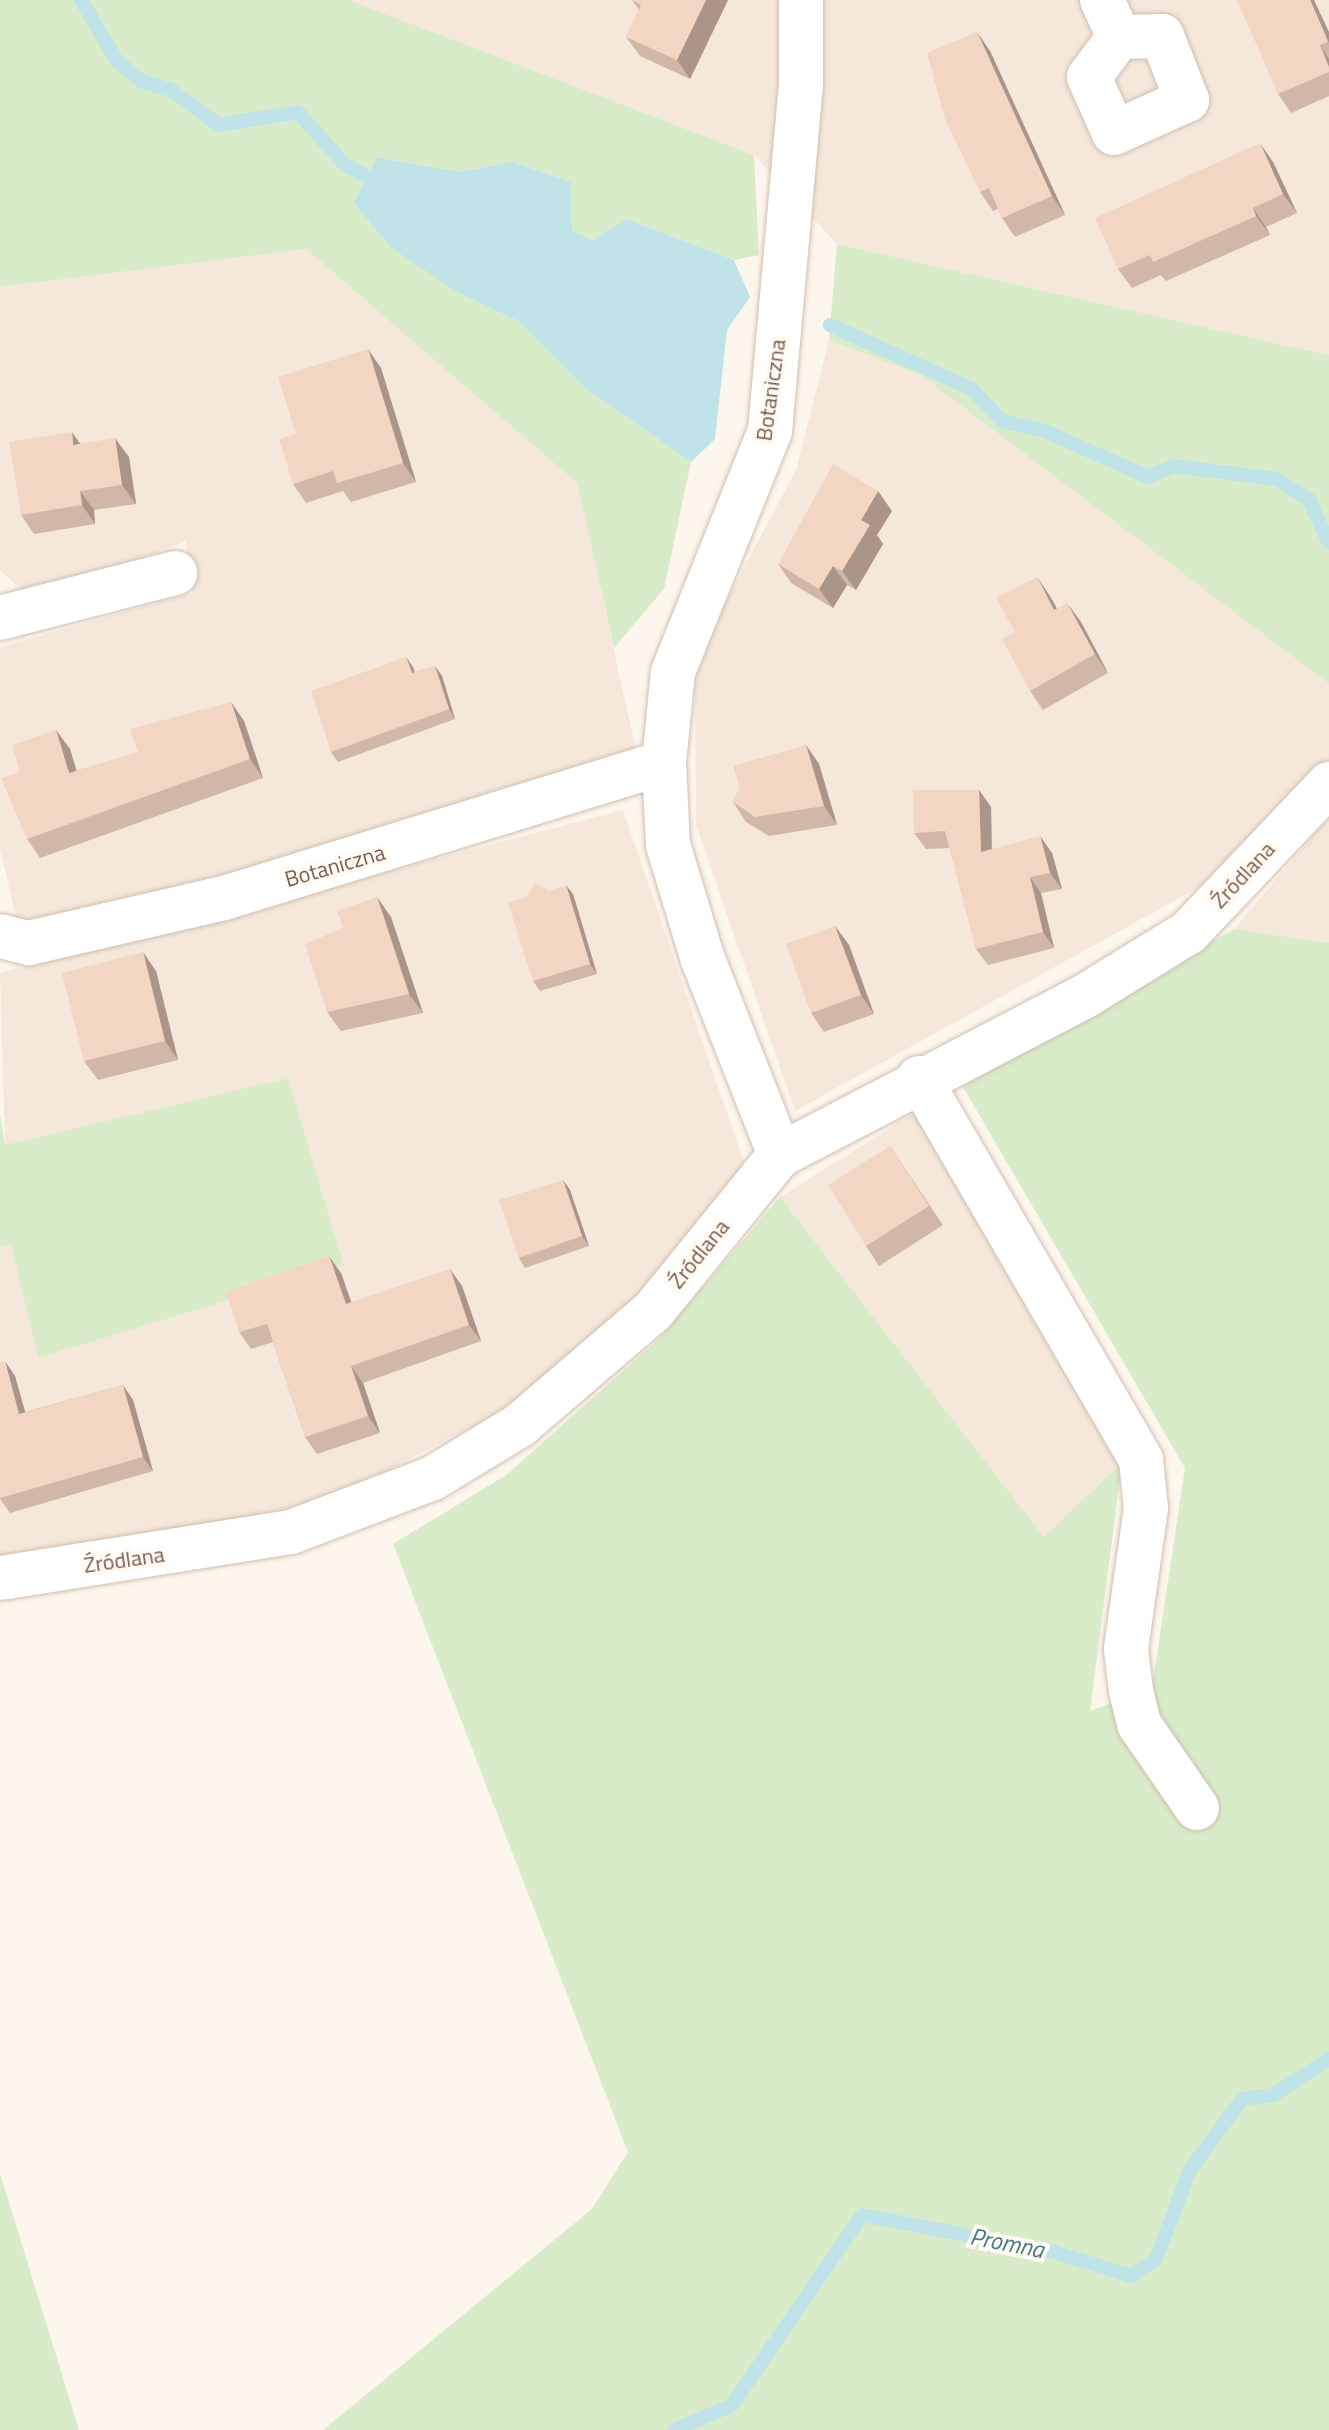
<!DOCTYPE html>
<html>
<head>
<meta charset="utf-8">
<style>
  body { margin:0 }
  #map { position:relative; width:1329px; height:2430px; overflow:hidden; background:#fdf6ec; font-family:"Titillium Web",sans-serif }
  div>[style] { position:absolute }
  .residential>* { inset:0; background:#f5e8da }
  .green>* { inset:0; background:#d8ecc9 }
  .water>* { inset:0; background:#bfe3e8 }
  .stream>* { height:14px; margin:-7px; padding:0 7px; transform-origin:7px; border-radius:7px; background:#bfe3e8 }
  .roads { filter:drop-shadow(0 0 2px #d1beb0) drop-shadow(0 0 2px #d1beb0) }
  .minor>* { height:44px; margin:-22px; padding:0 22px; transform-origin:22px; border-radius:22px; background:#fff }
  .wall>* { inset:0; background:#d1b7a8 }
  .shaded-wall>* { inset:0; background:#aa9588 }
  .building>* { inset:0; background:#f3d5c3 }
  span { translate:-50% -50%; white-space:nowrap; text-align:center; line-height:1.15; -webkit-text-stroke:8px #fffaf3; paint-order:stroke }
  .street-label { font-size:22px; color:#7a5c4d }
  .water-label { font-size:24px; color:#437c86; font-style:italic }
</style>
</head>
<body>
<div id="map">
  <div class="residential">
    <i style="clip-path:polygon(349px 0,1329px 0,1329px 355px,837px 244px,754px 155px)"></i>
    <i style="clip-path:polygon(306px 249px,577px 483px,636px 750px,158px 895px,17px 921px,0 849px,0 647px,192px 593px,186px 541px,34px 600px,0 571px,0 287px)"></i>
    <i style="clip-path:polygon(829px 340px,922px 376px,1329px 684px,1329px 768px,1237px 866px,795px 1111px,696px 825px,695px 659px,796px 470px)"></i>
    <i style="clip-path:polygon(623px 810px,746px 1168px,638px 1298px,505px 1409px,343px 1494px,198px 1529px,0 1559px,0 1247px,11px 1245px,38px 1358px,344px 1264px,288px 1078px,5px 1146px,0 973px)"></i>
    <i style="clip-path:polygon(1329px 817px,1329px 943px,1234px 929px)"></i>
    <i style="clip-path:polygon(925px 1106px,1122px 1462px,1044px 1537px,780px 1197px)"></i>
  </div>
  <div class="green">
    <i style="clip-path:polygon(0 0,349px 0,754px 155px,759px 255px,734px 260px,626px 219px,593px 240px,572px 231px,571px 182px,513px 162px,458px 172px,378px 157px,457px 292px,520px 322px,585px 388px,691px 462px,664px 589px,614px 648px,577px 483px,306px 249px,0 287px)"></i>
    <i style="clip-path:polygon(837px 244px,1329px 355px,1329px 684px,922px 376px,829px 340px)"></i>
    <i style="clip-path:polygon(1234px 929px,1329px 943px,1329px 2430px,323px 2430px,592px 2209px,628px 2152px,393px 1544px,506px 1475px,658px 1340px,780px 1197px,1044px 1537px,1122px 1462px,1090px 1711px,1152px 1688px,1185px 1468px,963px 1087px)"></i>
    <i style="clip-path:polygon(288px 1078px,344px 1265px,38px 1358px,11px 1245px,0 1247px,0 1113px,5px 1145px)"></i>
    <i style="clip-path:polygon(0 2173px,79px 2430px,0 2430px)"></i>
  </div>
  <div class="water">
    <i style="clip-path:polygon(377px 157px,458px 172px,513px 162px,571px 182px,572px 231px,593px 240px,626px 219px,734px 260px,750px 297px,727px 330px,715px 439px,691px 462px,585px 388px,520px 322px,457px 292px,392px 248px,354px 203px)"></i>
  </div>
  <div class="stream">
    <i style="left:81px;top:0;width:71px;rotate:59.5deg"></i>
    <i style="left:117px;top:61px;width:31px;rotate:40deg"></i>
    <i style="left:141px;top:81px;width:31px;rotate:17deg"></i>
    <i style="left:171px;top:90px;width:59px;rotate:36.1deg"></i>
    <i style="left:219px;top:125px;width:80px;rotate:-9.3deg"></i>
    <i style="left:298px;top:112px;width:69px;rotate:48.5deg"></i>
    <i style="left:344px;top:164px;width:23px;rotate:29deg"></i>
    <i style="left:830px;top:325px;width:156px;rotate:24.3deg"></i>
    <i style="left:972px;top:389px;width:44px;rotate:46.8deg"></i>
    <i style="left:1002px;top:421px;width:44px;rotate:13.1deg"></i>
    <i style="left:1045px;top:431px;width:113px;rotate:24.1deg"></i>
    <i style="left:1148px;top:477px;width:28px;rotate:-23deg"></i>
    <i style="left:1174px;top:466px;width:103px;rotate:7.3deg"></i>
    <i style="left:1276px;top:479px;width:39px;rotate:32deg"></i>
    <i style="left:1309px;top:500px;width:47px;rotate:65.1deg"></i>
    <i style="left:675px;top:2430px;width:62px;rotate:-23.7deg"></i>
    <i style="left:732px;top:2405px;width:230px;rotate:-55.6deg"></i>
    <i style="left:862px;top:2215px;width:196px;rotate:10.9deg"></i>
    <i style="left:1054px;top:2252px;width:81px;rotate:17.3deg"></i>
    <i style="left:1131px;top:2276px;width:30px;rotate:-34deg"></i>
    <i style="left:1156px;top:2259px;width:95px;rotate:-69.1deg"></i>
    <i style="left:1190px;top:2170px;width:88px;rotate:-53.8deg"></i>
    <i style="left:1242px;top:2099px;width:31px;rotate:-7deg"></i>
    <i style="left:1273px;top:2095px;width:67px;rotate:-32.7deg"></i>
  </div>
  <div class="roads">
    <div class="minor">
      <i style="left:1102px;top:0;width:41px;rotate:65.3deg"></i>
      <i style="left:1162px;top:36px;width:69px;rotate:68.7deg"></i>
      <i style="left:1187px;top:100px;width:80px;rotate:155.7deg"></i>
      <i style="left:1114px;top:133px;width:61px;rotate:-114.1deg"></i>
      <i style="left:1089px;top:77px;width:50px;rotate:-53.1deg"></i>
      <i style="left:1119px;top:37px;width:43px;rotate:-1.3deg"></i>
      <i style="left:0;top:618px;width:181px;rotate:-14.4deg"></i>
      <i style="left:0;top:936px;width:30px;rotate:14deg"></i>
      <i style="left:29px;top:943px;width:200px;rotate:-13deg"></i>
      <i style="left:224px;top:898px;width:460px;rotate:-17.1deg"></i>
      <i style="left:919px;top:1078px;width:442px;rotate:59.8deg"></i>
      <i style="left:1141px;top:1460px;width:48px;rotate:84.1deg"></i>
      <i style="left:1146px;top:1508px;width:142px;rotate:98.1deg"></i>
      <i style="left:1126px;top:1649px;width:42px;rotate:83.2deg"></i>
      <i style="left:1131px;top:1691px;width:34px;rotate:76deg"></i>
      <i style="left:1139px;top:1724px;width:102px;rotate:55.4deg"></i>
      <i style="left:780px;top:1155px;width:210px;rotate:-111.5deg"></i>
      <i style="left:703px;top:960px;width:120px;rotate:-106.9deg"></i>
      <i style="left:668px;top:845px;width:82px;rotate:-92.8deg"></i>
      <i style="left:664px;top:763px;width:91px;rotate:-84.4deg"></i>
      <i style="left:673px;top:672px;width:260px;rotate:-68.1deg"></i>
      <i style="left:770px;top:431px;width:347px;rotate:-84.9deg"></i>
      <i style="left:801px;top:85px;width:85px;rotate:-90deg"></i>
      <i style="left:0;top:1578px;width:295px;rotate:-9deg"></i>
      <i style="left:291px;top:1532px;width:152px;rotate:-20.8deg"></i>
      <i style="left:433px;top:1478px;width:102px;rotate:-31.3deg"></i>
      <i style="left:520px;top:1425px;width:175px;rotate:-40.6deg"></i>
      <i style="left:653px;top:1311px;width:201px;rotate:-50.9deg"></i>
      <i style="left:780px;top:1155px;width:346px;rotate:-27.5deg"></i>
      <i style="left:1087px;top:995px;width:120px;rotate:-31.7deg"></i>
      <i style="left:1189px;top:932px;width:204px;rotate:-46.6deg"></i>
    </div>
  </div>
  <div class="wall">
    <i style="clip-path:polygon(632px 0,728px 0,690px 79px,640px 56px,626px 37px,639px 10px)"></i>
    <i style="clip-path:polygon(1329px 32px,1329px 96px,1291px 113px,1278px 94px)"></i>
    <i style="clip-path:polygon(990px 51px,1065px 215px,1015px 237px,1002px 218px,998px 209px,993px 211px,980px 192px)"></i>
    <i style="clip-path:polygon(1273px 162px,1297px 213px,1266px 227px,1270px 235px,1166px 281px,1161px 275px,1132px 288px,1118px 269px)"></i>
    <i style="clip-path:polygon(381px 368px,416px 482px,351px 502px,343px 491px,306px 503px,293px 484px,296px 434px)"></i>
    <i style="clip-path:polygon(80px 444px,129px 457px,136px 504px,94px 510px,95px 524px,34px 534px,21px 515px)"></i>
    <i style="clip-path:polygon(892px 511px,877px 535px,883px 544px,856px 590px,847px 585px,833px 608px,791px 583px,778px 564px)"></i>
    <i style="clip-path:polygon(1050px 596px,1057px 609px,1081px 622px,1108px 673px,1043px 710px,1030px 691px,1015px 632px)"></i>
    <i style="clip-path:polygon(435px 666px,442px 676px,455px 719px,338px 762px,331px 752px,413px 667px,415px 672px)"></i>
    <i style="clip-path:polygon(244px 721px,263px 778px,40px 858px,27px 839px,20px 772px,56px 730px,70px 749px,76px 771px)"></i>
    <i style="clip-path:polygon(806px 745px,819px 764px,837px 825px,769px 836px,746px 822px,733px 802px,740px 788px)"></i>
    <i style="clip-path:polygon(979px 790px,991px 807px,992px 849px,1052px 853px,1062px 889px,1041px 893px,1054px 948px,988px 965px,976px 949px,950px 848px,926px 849px,914px 833px)"></i>
    <i style="clip-path:polygon(549px 891px,573px 894px,597px 974px,540px 991px,533px 981px)"></i>
    <i style="clip-path:polygon(391px 917px,423px 1013px,341px 1031px,327px 1012px)"></i>
    <i style="clip-path:polygon(835px 926px,849px 945px,874px 1014px,824px 1032px,811px 1013px)"></i>
    <i style="clip-path:polygon(156px 971px,178px 1060px,98px 1080px,84px 1061px)"></i>
    <i style="clip-path:polygon(890px 1146px,943px 1225px,879px 1266px,866px 1246px)"></i>
    <i style="clip-path:polygon(563px 1180px,570px 1190px,589px 1246px,525px 1268px,519px 1258px)"></i>
    <i style="clip-path:polygon(341px 1273px,351px 1302px,462px 1286px,481px 1341px,363px 1383px,380px 1433px,317px 1454px,305px 1437px,273px 1342px,251px 1349px,239px 1332px)"></i>
    <i style="clip-path:polygon(0 1362px,15px 1376px,25px 1412px,123px 1385px,133px 1400px,153px 1471px,10px 1513px,0 1499px)"></i>
  </div>
  <div class="shaded-wall">
    <i style="clip-path:polygon(706px 0,728px 0,690px 79px,677px 60px)"></i>
    <i style="clip-path:polygon(1310px 0,1314px 0,1329px 32px,1329px 43px)"></i>
    <i style="clip-path:polygon(977px 32px,990px 51px,1065px 215px,1052px 196px)"></i>
    <i style="clip-path:polygon(1320px 45px,1329px 59px,1329px 67px)"></i>
    <i style="clip-path:polygon(1260px 143px,1273px 162px,1297px 213px,1283px 194px)"></i>
    <i style="clip-path:polygon(1253px 208px,1266px 227px,1270px 235px,1256px 216px)"></i>
    <i style="clip-path:polygon(368px 349px,381px 368px,416px 482px,403px 463px)"></i>
    <i style="clip-path:polygon(72px 432px,85px 451px,73px 445px)"></i>
    <i style="clip-path:polygon(115px 438px,129px 457px,136px 504px,122px 485px)"></i>
    <i style="clip-path:polygon(80px 491px,94px 510px,95px 524px,82px 505px)"></i>
    <i style="clip-path:polygon(878px 491px,892px 511px,877px 535px,883px 544px,856px 590px,842px 571px,861px 520px)"></i>
    <i style="clip-path:polygon(833px 566px,847px 585px,833px 608px,819px 589px)"></i>
    <i style="clip-path:polygon(1037px 577px,1050px 596px,1068px 629px,1054px 610px)"></i>
    <i style="clip-path:polygon(1067px 603px,1081px 622px,1108px 673px,1095px 654px)"></i>
    <i style="clip-path:polygon(406px 657px,413px 667px,418px 683px,412px 673px)"></i>
    <i style="clip-path:polygon(435px 666px,442px 676px,455px 719px,449px 709px)"></i>
    <i style="clip-path:polygon(231px 702px,244px 721px,263px 778px,250px 759px)"></i>
    <i style="clip-path:polygon(56px 730px,70px 749px,83px 792px,69px 773px)"></i>
    <i style="clip-path:polygon(806px 745px,819px 764px,837px 825px,824px 806px)"></i>
    <i style="clip-path:polygon(979px 790px,991px 807px,992px 868px,981px 852px)"></i>
    <i style="clip-path:polygon(1040px 836px,1052px 853px,1062px 889px,1050px 873px)"></i>
    <i style="clip-path:polygon(1030px 877px,1041px 893px,1054px 948px,1043px 932px)"></i>
    <i style="clip-path:polygon(566px 885px,573px 894px,597px 974px,590px 964px)"></i>
    <i style="clip-path:polygon(377px 897px,391px 917px,423px 1013px,409px 994px)"></i>
    <i style="clip-path:polygon(835px 926px,849px 945px,874px 1014px,861px 995px)"></i>
    <i style="clip-path:polygon(143px 952px,156px 971px,178px 1060px,165px 1041px)"></i>
    <i style="clip-path:polygon(563px 1180px,570px 1190px,589px 1246px,582px 1236px)"></i>
    <i style="clip-path:polygon(329px 1256px,341px 1273px,358px 1321px,346px 1304px)"></i>
    <i style="clip-path:polygon(450px 1269px,462px 1286px,481px 1341px,469px 1325px)"></i>
    <i style="clip-path:polygon(5px 1361px,15px 1376px,30px 1429px,19px 1414px)"></i>
    <i style="clip-path:polygon(351px 1366px,363px 1383px,380px 1433px,368px 1416px)"></i>
    <i style="clip-path:polygon(123px 1385px,133px 1400px,153px 1471px,143px 1457px)"></i>
  </div>
  <div class="building">
    <i style="clip-path:polygon(632px 0,706px 0,677px 60px,626px 37px,641px 5px)"></i>
    <i style="clip-path:polygon(1237px 0,1310px 0,1328px 42px,1320px 45px,1329px 67px,1329px 72px,1278px 94px)"></i>
    <i style="clip-path:polygon(977px 32px,1052px 196px,1002px 218px,989px 188px,980px 192px,945px 119px,927px 53px)"></i>
    <i style="clip-path:polygon(1260px 143px,1283px 194px,1253px 208px,1256px 216px,1153px 262px,1150px 255px,1118px 269px,1095px 218px)"></i>
    <i style="clip-path:polygon(368px 349px,403px 463px,337px 483px,333px 471px,293px 484px,279px 439px,296px 434px,278px 377px)"></i>
    <i style="clip-path:polygon(72px 432px,73px 445px,115px 438px,122px 485px,80px 491px,82px 505px,21px 515px,9px 442px)"></i>
    <i style="clip-path:polygon(833px 464px,878px 491px,861px 520px,870px 525px,842px 571px,833px 566px,819px 589px,778px 564px)"></i>
    <i style="clip-path:polygon(1037px 577px,1054px 610px,1067px 603px,1095px 654px,1030px 691px,1002px 639px,1015px 632px,996px 598px)"></i>
    <i style="clip-path:polygon(406px 657px,412px 673px,435px 666px,449px 709px,331px 752px,311px 691px)"></i>
    <i style="clip-path:polygon(231px 702px,250px 759px,27px 839px,1px 778px,20px 772px,12px 745px,56px 730px,69px 773px,138px 752px,130px 729px)"></i>
    <i style="clip-path:polygon(806px 745px,824px 806px,755px 817px,733px 802px,740px 788px,733px 766px)"></i>
    <i style="clip-path:polygon(913px 790px,979px 790px,981px 852px,1040px 836px,1050px 873px,1030px 877px,1043px 932px,976px 949px,945px 831px,914px 833px)"></i>
    <i style="clip-path:polygon(535px 883px,549px 891px,566px 885px,590px 964px,533px 981px,508px 903px,526px 897px)"></i>
    <i style="clip-path:polygon(377px 897px,409px 994px,327px 1012px,305px 944px,343px 928px,337px 911px)"></i>
    <i style="clip-path:polygon(835px 926px,861px 995px,811px 1013px,786px 944px)"></i>
    <i style="clip-path:polygon(143px 952px,165px 1041px,84px 1061px,62px 973px)"></i>
    <i style="clip-path:polygon(890px 1146px,929px 1206px,866px 1246px,828px 1185px)"></i>
    <i style="clip-path:polygon(563px 1180px,582px 1236px,519px 1258px,499px 1200px)"></i>
    <i style="clip-path:polygon(329px 1256px,346px 1304px,450px 1269px,469px 1325px,351px 1366px,368px 1416px,305px 1437px,267px 1324px,239px 1332px,226px 1292px)"></i>
    <i style="clip-path:polygon(5px 1361px,19px 1414px,123px 1385px,143px 1457px,0 1498px,0 1362px)"></i>
  </div>
  <div class="street-label">
    <span style="left:771px;top:390px;rotate:-82deg">Botaniczna</span>
    <span style="left:335px;top:866px;rotate:-16deg">Botaniczna</span>
    <span style="left:1243px;top:875px;rotate:-47deg">Źródlana</span>
    <span style="left:699px;top:1254px;rotate:-51deg">Źródlana</span>
    <span style="left:124px;top:1560px;rotate:-8deg">Źródlana</span>
  </div>
  <div class="water-label">
    <span style="left:1007px;top:2243px;rotate:11deg">Promna</span>
  </div>
</div>
</body>
</html>
